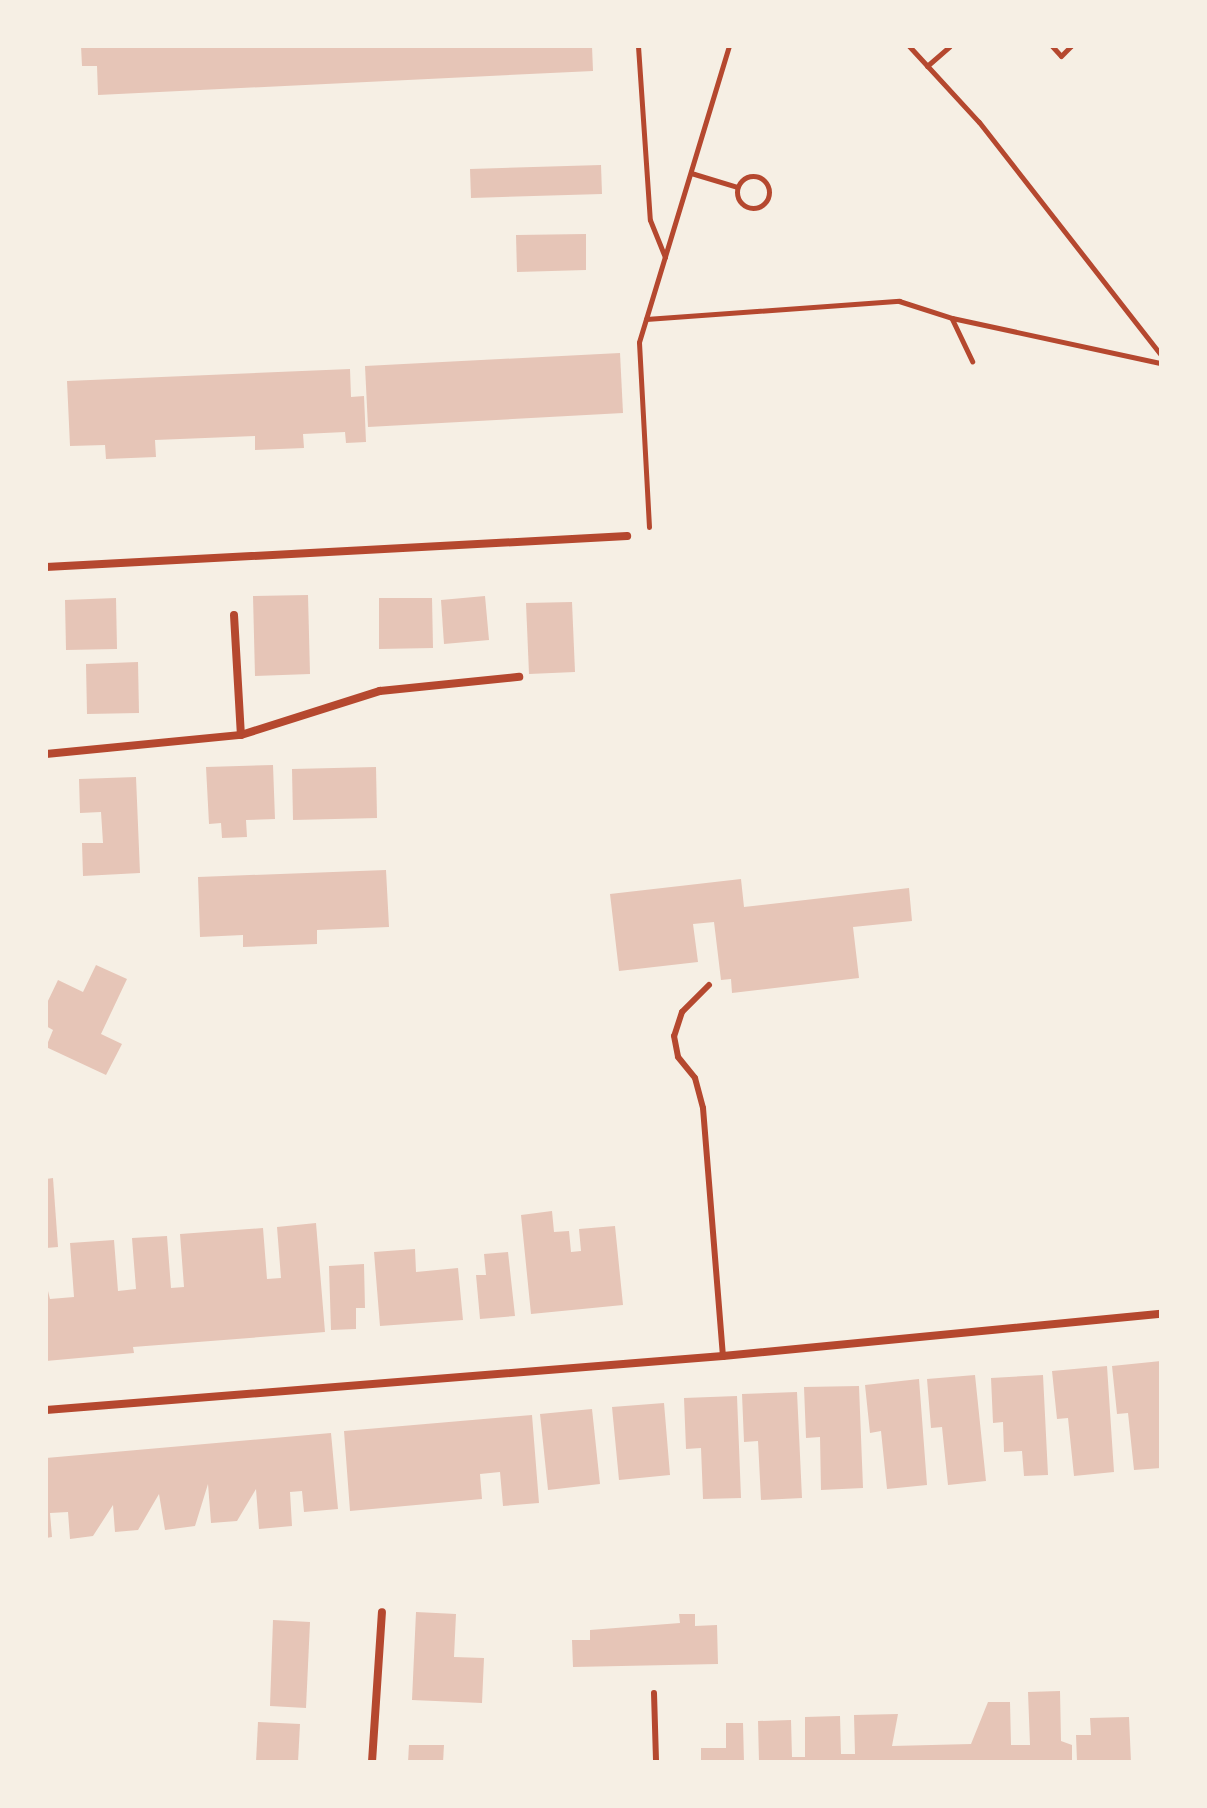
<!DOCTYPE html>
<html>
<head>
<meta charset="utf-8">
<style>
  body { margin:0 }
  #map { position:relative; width:1207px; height:1808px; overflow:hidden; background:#f6efe4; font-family:Rubik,sans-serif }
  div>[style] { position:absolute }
  .building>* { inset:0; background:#e6c5b7 }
  .path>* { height:5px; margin:-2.5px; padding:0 2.5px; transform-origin:2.5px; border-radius:2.5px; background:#b5482f }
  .path>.ring { margin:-2.5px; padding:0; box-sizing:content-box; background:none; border:5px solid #b5482f; border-radius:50% }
  .service>* { height:6px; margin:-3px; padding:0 3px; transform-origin:3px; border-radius:3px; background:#b5482f }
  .minor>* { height:8px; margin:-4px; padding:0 4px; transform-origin:4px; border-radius:4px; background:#b5482f }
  span { translate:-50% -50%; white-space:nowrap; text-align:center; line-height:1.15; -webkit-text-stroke:6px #f6efe4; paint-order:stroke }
  .frame { position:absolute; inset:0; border:48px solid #f6efe4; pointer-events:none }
</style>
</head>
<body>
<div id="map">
  <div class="building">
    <i style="clip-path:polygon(81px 46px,592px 46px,593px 71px,98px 95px,97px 66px,82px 66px)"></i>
    <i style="clip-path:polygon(601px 165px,602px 194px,471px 198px,470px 169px)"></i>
    <i style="clip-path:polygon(586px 234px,586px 270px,517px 272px,516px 235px)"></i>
    <i style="clip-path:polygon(620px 353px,623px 413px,368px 427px,365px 366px)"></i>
    <i style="clip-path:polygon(350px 369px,351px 397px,364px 396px,366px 442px,346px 443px,345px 432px,303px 434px,304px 448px,255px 450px,255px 436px,155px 440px,156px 457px,106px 459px,105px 445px,70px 446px,67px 381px)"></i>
    <i style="clip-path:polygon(308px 595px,310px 674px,255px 676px,253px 596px)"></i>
    <i style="clip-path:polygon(485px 596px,489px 640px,444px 644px,441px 600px)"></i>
    <i style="clip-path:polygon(116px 598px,117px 649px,66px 650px,65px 600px)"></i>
    <i style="clip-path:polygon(379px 598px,432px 598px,433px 648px,379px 649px)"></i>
    <i style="clip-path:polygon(572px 602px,575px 672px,529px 674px,526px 603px)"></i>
    <i style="clip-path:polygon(138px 662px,139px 713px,87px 714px,86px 664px)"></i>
    <i style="clip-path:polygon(273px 765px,275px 819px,246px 820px,247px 837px,222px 838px,221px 823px,209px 824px,206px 767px)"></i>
    <i style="clip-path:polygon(376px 767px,377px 818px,293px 820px,292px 769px)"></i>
    <i style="clip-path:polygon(136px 777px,140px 873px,83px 876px,82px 843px,103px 843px,101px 812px,80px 813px,79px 779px)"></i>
    <i style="clip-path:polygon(386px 870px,389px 927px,317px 930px,317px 944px,243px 947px,243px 935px,200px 937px,198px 877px)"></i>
    <i style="clip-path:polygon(741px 879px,744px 907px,909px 888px,912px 921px,853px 927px,859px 978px,732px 993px,731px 979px,721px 980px,714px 922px,693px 924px,698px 962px,619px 971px,610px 894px)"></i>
    <i style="clip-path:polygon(96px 965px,127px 979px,101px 1034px,122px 1044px,106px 1075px,46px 1047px,53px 1030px,46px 1026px,46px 1005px,58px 980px,83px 992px)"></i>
    <i style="clip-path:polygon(53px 1178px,58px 1247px,46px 1248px,46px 1179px)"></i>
    <i style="clip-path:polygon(552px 1211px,554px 1232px,569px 1231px,571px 1252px,581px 1251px,579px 1229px,615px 1226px,623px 1305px,531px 1314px,521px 1215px)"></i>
    <i style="clip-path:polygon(316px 1223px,325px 1332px,133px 1347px,134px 1353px,46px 1361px,46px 1283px,50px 1299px,74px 1297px,70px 1243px,114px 1240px,118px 1291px,136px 1289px,132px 1238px,167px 1236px,171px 1288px,184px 1287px,180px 1234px,263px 1228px,267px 1279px,281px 1278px,277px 1227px)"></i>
    <i style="clip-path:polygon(415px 1249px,416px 1272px,458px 1268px,463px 1320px,380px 1326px,374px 1252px)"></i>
    <i style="clip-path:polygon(508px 1252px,515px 1316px,480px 1319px,476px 1275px,486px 1275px,484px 1254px)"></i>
    <i style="clip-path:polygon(364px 1264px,365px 1308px,356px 1308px,356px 1329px,331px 1330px,329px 1266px)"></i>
    <i style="clip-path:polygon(1161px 1361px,1161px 1468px,1134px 1470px,1128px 1413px,1117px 1414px,1112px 1366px)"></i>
    <i style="clip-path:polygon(1107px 1366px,1114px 1472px,1074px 1476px,1068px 1418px,1057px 1419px,1052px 1371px)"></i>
    <i style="clip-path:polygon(975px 1375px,986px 1481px,948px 1485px,942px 1427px,931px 1428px,927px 1379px)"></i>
    <i style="clip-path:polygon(1043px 1375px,1048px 1475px,1024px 1476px,1022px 1451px,1004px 1452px,1003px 1422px,993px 1423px,991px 1378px)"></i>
    <i style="clip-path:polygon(919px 1379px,927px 1485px,887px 1489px,881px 1431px,870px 1433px,865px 1385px)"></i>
    <i style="clip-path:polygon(859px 1386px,863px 1488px,821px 1490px,820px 1437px,806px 1438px,804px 1387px)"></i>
    <i style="clip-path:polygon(797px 1392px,802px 1498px,761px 1500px,758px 1441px,744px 1442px,742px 1394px)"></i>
    <i style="clip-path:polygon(737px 1396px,741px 1498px,703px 1499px,701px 1448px,686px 1449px,684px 1398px)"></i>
    <i style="clip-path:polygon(664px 1403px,670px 1475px,619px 1480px,612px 1407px)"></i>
    <i style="clip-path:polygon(592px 1409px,600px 1484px,548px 1490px,540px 1414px)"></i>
    <i style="clip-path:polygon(532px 1415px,539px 1503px,503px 1506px,500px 1472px,480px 1474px,482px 1499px,350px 1511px,344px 1431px)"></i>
    <i style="clip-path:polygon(331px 1433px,338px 1509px,304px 1512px,302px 1491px,290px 1492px,292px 1526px,259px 1529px,256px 1489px,237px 1521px,211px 1523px,208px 1484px,195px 1526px,165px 1530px,159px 1494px,138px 1530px,115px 1532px,113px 1505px,93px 1536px,70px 1539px,68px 1512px,50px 1513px,52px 1537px,46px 1538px,46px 1458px)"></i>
    <i style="clip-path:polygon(416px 1612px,456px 1614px,454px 1657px,484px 1658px,482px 1703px,412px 1700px)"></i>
    <i style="clip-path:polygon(679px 1614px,695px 1614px,695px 1626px,717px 1625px,718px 1664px,573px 1667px,572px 1640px,590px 1640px,590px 1630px,680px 1623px)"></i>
    <i style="clip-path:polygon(273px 1620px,310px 1622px,306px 1708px,270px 1706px)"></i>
    <i style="clip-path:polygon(1060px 1691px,1061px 1741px,1072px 1745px,1072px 1762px,759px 1762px,758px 1721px,791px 1720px,792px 1757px,805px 1757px,805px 1717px,840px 1716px,841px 1754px,855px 1754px,854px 1715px,898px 1714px,892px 1746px,971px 1744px,988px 1702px,1010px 1702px,1011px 1745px,1030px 1745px,1028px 1692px)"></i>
    <i style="clip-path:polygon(1129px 1717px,1131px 1762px,1077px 1762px,1076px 1735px,1091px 1735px,1090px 1718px)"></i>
    <i style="clip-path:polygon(258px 1722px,300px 1724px,298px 1762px,256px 1762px)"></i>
    <i style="clip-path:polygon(726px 1723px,743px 1723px,744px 1762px,701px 1762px,701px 1748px,726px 1748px)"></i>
    <i style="clip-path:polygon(409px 1745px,444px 1745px,443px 1762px,408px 1762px)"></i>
  </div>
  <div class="path">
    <i style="left:638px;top:46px;width:174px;rotate:86.1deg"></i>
    <i style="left:650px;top:220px;width:40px;rotate:68deg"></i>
    <i style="left:909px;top:46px;width:103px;rotate:47.4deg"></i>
    <i style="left:979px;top:122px;width:296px;rotate:52deg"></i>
    <i style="left:1052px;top:46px;width:13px;rotate:48deg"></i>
    <i style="left:1061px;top:56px;width:14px;rotate:-45deg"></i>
    <i style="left:927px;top:66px;width:30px;rotate:-41deg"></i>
    <i style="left:691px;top:173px;width:48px;rotate:16.9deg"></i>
    <i class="ring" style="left:737px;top:176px;width:27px;height:27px"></i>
    <i style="left:646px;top:319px;width:254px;rotate:-4.1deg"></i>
    <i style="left:899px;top:301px;width:56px;rotate:17.8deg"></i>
    <i style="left:952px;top:318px;width:214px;rotate:12.2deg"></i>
    <i style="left:952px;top:319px;width:47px;rotate:64.5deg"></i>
    <i style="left:649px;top:527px;width:185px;rotate:-93.1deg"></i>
    <i style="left:639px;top:342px;width:309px;rotate:-73.1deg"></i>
  </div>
  <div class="service">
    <i style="left:709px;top:985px;width:38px;rotate:135deg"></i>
    <i style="left:682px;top:1012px;width:25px;rotate:108deg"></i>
    <i style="left:674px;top:1036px;width:21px;rotate:79deg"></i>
    <i style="left:678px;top:1057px;width:27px;rotate:51deg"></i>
    <i style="left:695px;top:1078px;width:31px;rotate:75deg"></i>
    <i style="left:703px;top:1108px;width:249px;rotate:85.4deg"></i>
    <i style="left:654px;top:1693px;width:69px;rotate:88.3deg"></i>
  </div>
  <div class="minor">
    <i style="left:46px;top:567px;width:582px;rotate:-3.05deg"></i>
    <i style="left:234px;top:615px;width:120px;rotate:86.7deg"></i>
    <i style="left:46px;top:754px;width:196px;rotate:-5.6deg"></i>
    <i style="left:241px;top:735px;width:146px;rotate:-17.6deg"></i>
    <i style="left:380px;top:691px;width:140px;rotate:-5.8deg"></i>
    <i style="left:46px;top:1410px;width:679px;rotate:-4.56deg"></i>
    <i style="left:723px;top:1356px;width:440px;rotate:-5.5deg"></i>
    <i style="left:372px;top:1762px;width:150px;rotate:-86.2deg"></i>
  </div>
  <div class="frame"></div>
</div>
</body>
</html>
